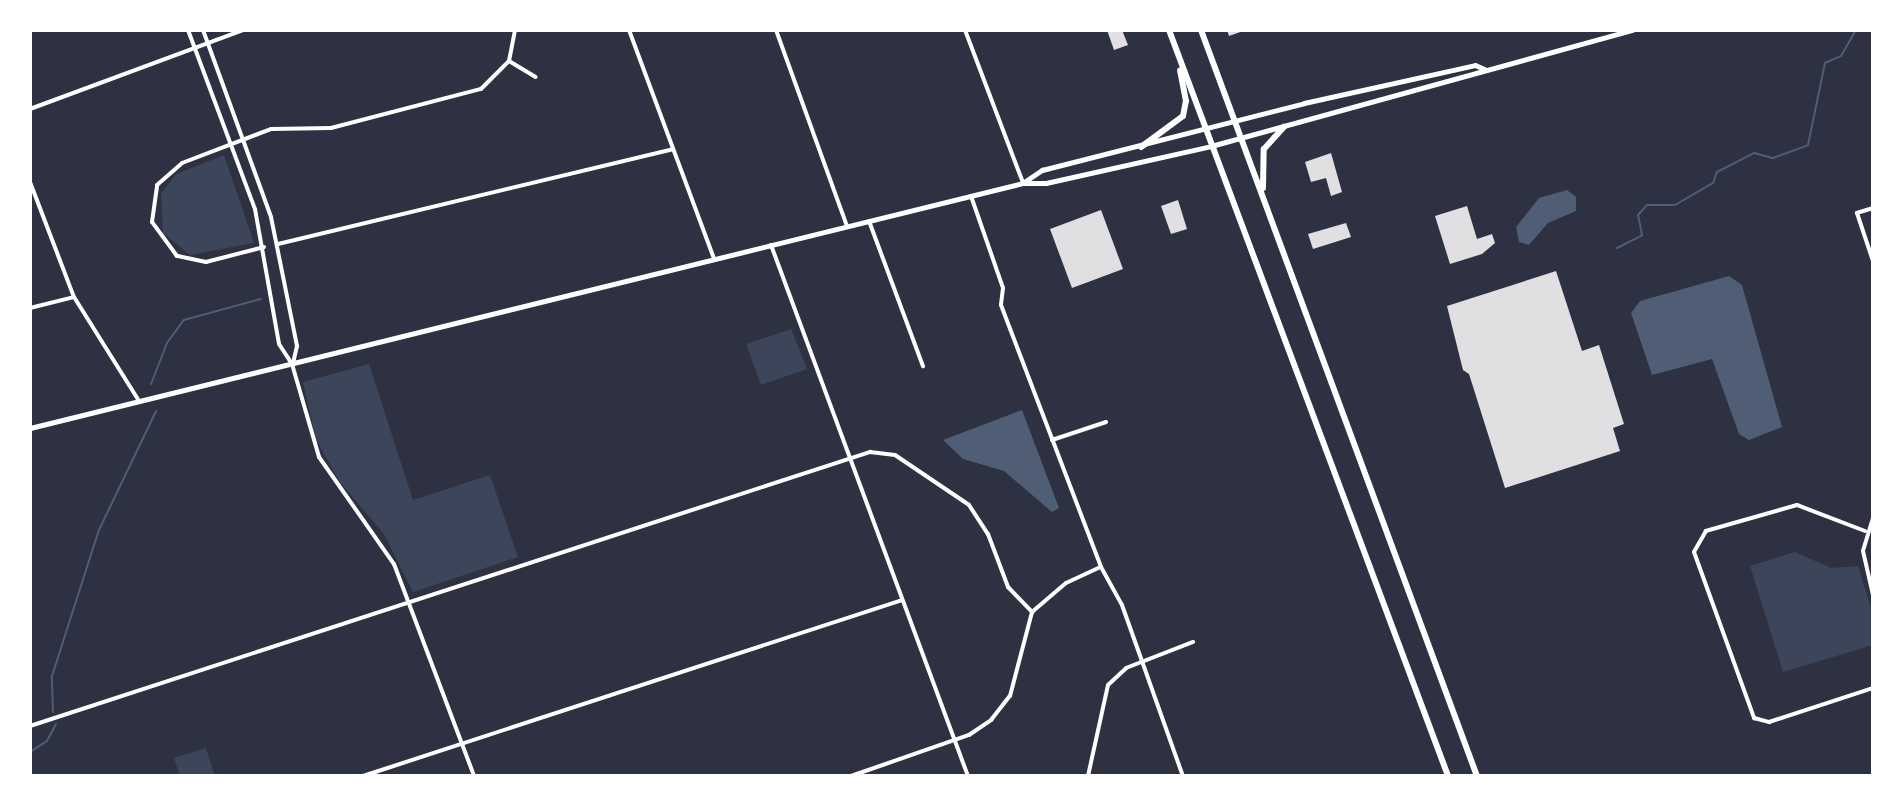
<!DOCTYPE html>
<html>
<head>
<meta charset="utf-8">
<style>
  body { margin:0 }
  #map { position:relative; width:1903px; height:806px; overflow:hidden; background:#2d3142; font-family:Manrope,sans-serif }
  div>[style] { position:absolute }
  .green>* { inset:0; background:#3c4559 }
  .water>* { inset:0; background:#4f5d75 }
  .stream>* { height:2px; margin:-1px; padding:0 1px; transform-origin:1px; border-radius:1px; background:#4f5d75 }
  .building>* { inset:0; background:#e0e0e3 }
  .minor>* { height:4px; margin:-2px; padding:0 2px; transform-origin:2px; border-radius:2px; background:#fff }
  .tertiary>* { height:5px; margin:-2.5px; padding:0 2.5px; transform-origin:2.5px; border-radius:2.5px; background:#fff }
  .primary>* { height:6px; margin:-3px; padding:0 3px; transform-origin:3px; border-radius:3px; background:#fff }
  span { translate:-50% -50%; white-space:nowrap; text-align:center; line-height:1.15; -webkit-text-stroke:4.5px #fff; paint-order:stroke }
  .frame { position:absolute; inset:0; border:32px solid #fff; pointer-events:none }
</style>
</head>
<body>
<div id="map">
  <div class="green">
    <i style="clip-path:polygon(224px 155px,254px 243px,190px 255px,163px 233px,161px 193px,176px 174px)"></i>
    <i style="clip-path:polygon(791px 329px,807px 369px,761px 385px,746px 344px)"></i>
    <i style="clip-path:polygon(369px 364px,413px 500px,490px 475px,518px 557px,413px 592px,384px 534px,339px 481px,316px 439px,303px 382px)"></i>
    <i style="clip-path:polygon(1795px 552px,1831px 568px,1858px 566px,1873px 614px,1873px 645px,1783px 672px,1750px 566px)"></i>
    <i style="clip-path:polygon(206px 748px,215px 776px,180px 776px,174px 758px)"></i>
  </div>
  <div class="water">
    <i style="clip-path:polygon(1567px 190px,1576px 197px,1576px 211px,1548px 223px,1529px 245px,1519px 242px,1516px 227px,1539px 198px)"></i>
    <i style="clip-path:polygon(1729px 276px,1742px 285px,1782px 427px,1749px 440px,1739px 434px,1712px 359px,1652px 375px,1631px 313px,1640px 301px)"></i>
    <i style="clip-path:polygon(1022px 410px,1059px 508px,1052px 512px,1004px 471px,963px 459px,943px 440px)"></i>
  </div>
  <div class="stream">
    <i style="left:1617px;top:248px;width:28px;rotate:-27deg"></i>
    <i style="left:1642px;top:235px;width:20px;rotate:-101deg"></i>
    <i style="left:1638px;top:215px;width:13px;rotate:-48deg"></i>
    <i style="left:1647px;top:205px;width:28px"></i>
    <i style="left:1675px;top:205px;width:44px;rotate:-30.1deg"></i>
    <i style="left:1713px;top:183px;width:12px;rotate:-70deg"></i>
    <i style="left:1717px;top:172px;width:42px;rotate:-27.2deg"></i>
    <i style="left:1754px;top:153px;width:20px;rotate:15deg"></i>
    <i style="left:1773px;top:158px;width:37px;rotate:-20deg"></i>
    <i style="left:1808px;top:145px;width:84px;rotate:-78.3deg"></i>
    <i style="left:1825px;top:63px;width:17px;rotate:-24deg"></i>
    <i style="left:1841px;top:56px;width:30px;rotate:-60deg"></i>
    <i style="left:151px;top:384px;width:44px;rotate:-68.7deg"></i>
    <i style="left:167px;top:343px;width:29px;rotate:-54deg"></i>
    <i style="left:184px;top:320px;width:80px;rotate:-15.3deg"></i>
    <i style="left:53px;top:712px;width:36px;rotate:-92deg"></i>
    <i style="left:52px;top:676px;width:153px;rotate:-72.2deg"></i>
    <i style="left:99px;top:530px;width:132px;rotate:-64.4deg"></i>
    <i style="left:30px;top:752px;width:20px;rotate:-33deg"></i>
    <i style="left:47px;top:741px;width:19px;rotate:-62deg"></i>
  </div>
  <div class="building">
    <i style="clip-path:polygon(1107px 30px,1122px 30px,1128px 45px,1114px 50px)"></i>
    <i style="clip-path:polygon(1227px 30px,1246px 30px,1229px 36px)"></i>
    <i style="clip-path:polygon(1331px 153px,1342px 192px,1331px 196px,1326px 178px,1311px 182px,1305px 162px)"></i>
    <i style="clip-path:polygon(1178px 200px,1187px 229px,1171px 234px,1161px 206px)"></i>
    <i style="clip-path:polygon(1467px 206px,1477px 239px,1492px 234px,1495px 243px,1482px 254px,1450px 264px,1435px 216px)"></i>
    <i style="clip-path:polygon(1101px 210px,1123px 269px,1072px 288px,1050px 229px)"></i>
    <i style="clip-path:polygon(1346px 223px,1351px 237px,1313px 249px,1308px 234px)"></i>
    <i style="clip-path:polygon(1556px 271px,1582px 351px,1599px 345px,1624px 424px,1613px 428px,1620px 451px,1505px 488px,1469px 374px,1463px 370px,1447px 306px)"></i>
  </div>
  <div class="minor">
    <i style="left:188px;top:30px;width:191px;rotate:69.5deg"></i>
    <i style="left:255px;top:209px;width:137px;rotate:79.9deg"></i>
    <i style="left:279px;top:344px;width:24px;rotate:57deg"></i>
    <i style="left:292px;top:364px;width:97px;rotate:73.8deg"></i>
    <i style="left:319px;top:457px;width:131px;rotate:55deg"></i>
    <i style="left:394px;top:564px;width:227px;rotate:69.3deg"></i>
    <i style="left:203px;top:30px;width:199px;rotate:70deg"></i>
    <i style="left:271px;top:217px;width:132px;rotate:78.6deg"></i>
    <i style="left:297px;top:346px;width:18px;rotate:103deg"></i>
    <i style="left:272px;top:30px;width:35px"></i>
    <i style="left:629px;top:30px;width:244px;rotate:69.6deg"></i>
    <i style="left:776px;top:30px;width:208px;rotate:70.1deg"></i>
    <i style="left:965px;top:30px;width:164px;rotate:69.2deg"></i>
    <i style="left:509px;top:61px;width:31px;rotate:31deg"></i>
    <i style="left:30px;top:109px;width:227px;rotate:-20.3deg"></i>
    <i style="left:30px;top:182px;width:123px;rotate:69.1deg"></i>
    <i style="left:74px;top:297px;width:123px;rotate:58deg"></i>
    <i style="left:971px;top:196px;width:97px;rotate:70.8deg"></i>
    <i style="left:1003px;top:288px;width:17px;rotate:97deg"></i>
    <i style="left:1001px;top:305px;width:280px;rotate:69.1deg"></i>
    <i style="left:1101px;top:567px;width:43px;rotate:61.1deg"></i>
    <i style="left:1122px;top:605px;width:182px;rotate:70.4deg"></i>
    <i style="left:1873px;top:208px;width:17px;rotate:163deg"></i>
    <i style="left:1857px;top:213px;width:51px;rotate:71.6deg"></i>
    <i style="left:869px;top:221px;width:155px;rotate:69.6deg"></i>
    <i style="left:278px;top:244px;width:406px;rotate:-13.5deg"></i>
    <i style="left:771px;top:245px;width:566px;rotate:69.65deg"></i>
    <i style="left:264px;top:247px;width:60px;rotate:165.5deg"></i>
    <i style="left:206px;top:262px;width:30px;rotate:-168deg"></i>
    <i style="left:177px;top:256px;width:42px;rotate:-126.3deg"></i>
    <i style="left:152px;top:222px;width:37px;rotate:-82deg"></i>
    <i style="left:157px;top:185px;width:33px;rotate:-41deg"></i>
    <i style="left:182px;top:163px;width:95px;rotate:-20.9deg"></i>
    <i style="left:271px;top:129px;width:60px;rotate:-1deg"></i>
    <i style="left:331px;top:128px;width:155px;rotate:-14.6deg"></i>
    <i style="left:481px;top:89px;width:40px;rotate:-45deg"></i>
    <i style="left:509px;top:61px;width:32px;rotate:-79deg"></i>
    <i style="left:30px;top:308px;width:45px;rotate:-14deg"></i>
    <i style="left:1052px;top:440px;width:57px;rotate:-18.4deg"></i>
    <i style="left:1873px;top:518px;width:34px;rotate:107deg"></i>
    <i style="left:1863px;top:551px;width:45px;rotate:77.2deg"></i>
    <i style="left:1865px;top:531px;width:73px;rotate:-159.1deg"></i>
    <i style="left:1797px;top:505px;width:95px;rotate:164.1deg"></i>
    <i style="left:1706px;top:531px;width:24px;rotate:120deg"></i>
    <i style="left:1694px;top:552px;width:177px;rotate:70.1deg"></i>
    <i style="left:1754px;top:718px;width:16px;rotate:15deg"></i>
    <i style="left:1769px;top:722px;width:109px;rotate:-18.1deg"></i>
    <i style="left:30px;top:726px;width:884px;rotate:-18.07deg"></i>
    <i style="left:870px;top:452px;width:25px;rotate:7deg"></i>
    <i style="left:895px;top:455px;width:89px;rotate:34deg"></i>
    <i style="left:969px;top:505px;width:35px;rotate:57deg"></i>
    <i style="left:988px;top:534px;width:57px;rotate:69.3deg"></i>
    <i style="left:1008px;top:587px;width:35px;rotate:46deg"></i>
    <i style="left:363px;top:776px;width:567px;rotate:-18.08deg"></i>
    <i style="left:851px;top:776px;width:125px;rotate:-19.2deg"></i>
    <i style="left:969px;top:735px;width:27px;rotate:-34deg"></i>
    <i style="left:991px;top:720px;width:31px;rotate:-52deg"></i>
    <i style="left:1010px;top:696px;width:87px;rotate:-75.3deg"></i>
    <i style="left:1032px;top:612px;width:45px;rotate:-40.5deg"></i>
    <i style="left:1066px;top:583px;width:38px;rotate:-25deg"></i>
    <i style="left:1088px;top:776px;width:93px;rotate:-77.6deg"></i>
    <i style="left:1108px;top:685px;width:25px;rotate:-43deg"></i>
    <i style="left:1126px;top:668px;width:72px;rotate:-21.2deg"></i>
  </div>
  <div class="tertiary">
    <i style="left:1024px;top:182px;width:22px;rotate:-34deg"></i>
    <i style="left:1042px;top:170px;width:270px;rotate:-14.3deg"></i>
    <i style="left:1304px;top:103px;width:175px;rotate:-12.5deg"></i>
    <i style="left:1475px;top:65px;width:10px;rotate:24deg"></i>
    <i style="left:30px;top:428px;width:1023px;rotate:-13.86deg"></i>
    <i style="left:1023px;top:183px;width:23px"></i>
    <i style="left:1046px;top:183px;width:169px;rotate:-12.6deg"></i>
    <i style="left:1211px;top:146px;width:437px;rotate:-15.4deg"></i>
  </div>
  <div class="primary">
    <i style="left:1169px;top:30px;width:796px;rotate:69.49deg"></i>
    <i style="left:1201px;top:30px;width:795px;rotate:69.7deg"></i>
    <i style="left:1141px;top:147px;width:52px;rotate:-36.4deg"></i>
    <i style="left:1183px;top:116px;width:15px;rotate:-79deg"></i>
    <i style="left:1186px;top:101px;width:31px;rotate:-101deg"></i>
    <i style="left:1263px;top:188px;width:39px;rotate:-89deg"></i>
    <i style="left:1264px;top:149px;width:30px;rotate:-48deg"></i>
  </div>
  <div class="frame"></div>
</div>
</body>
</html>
